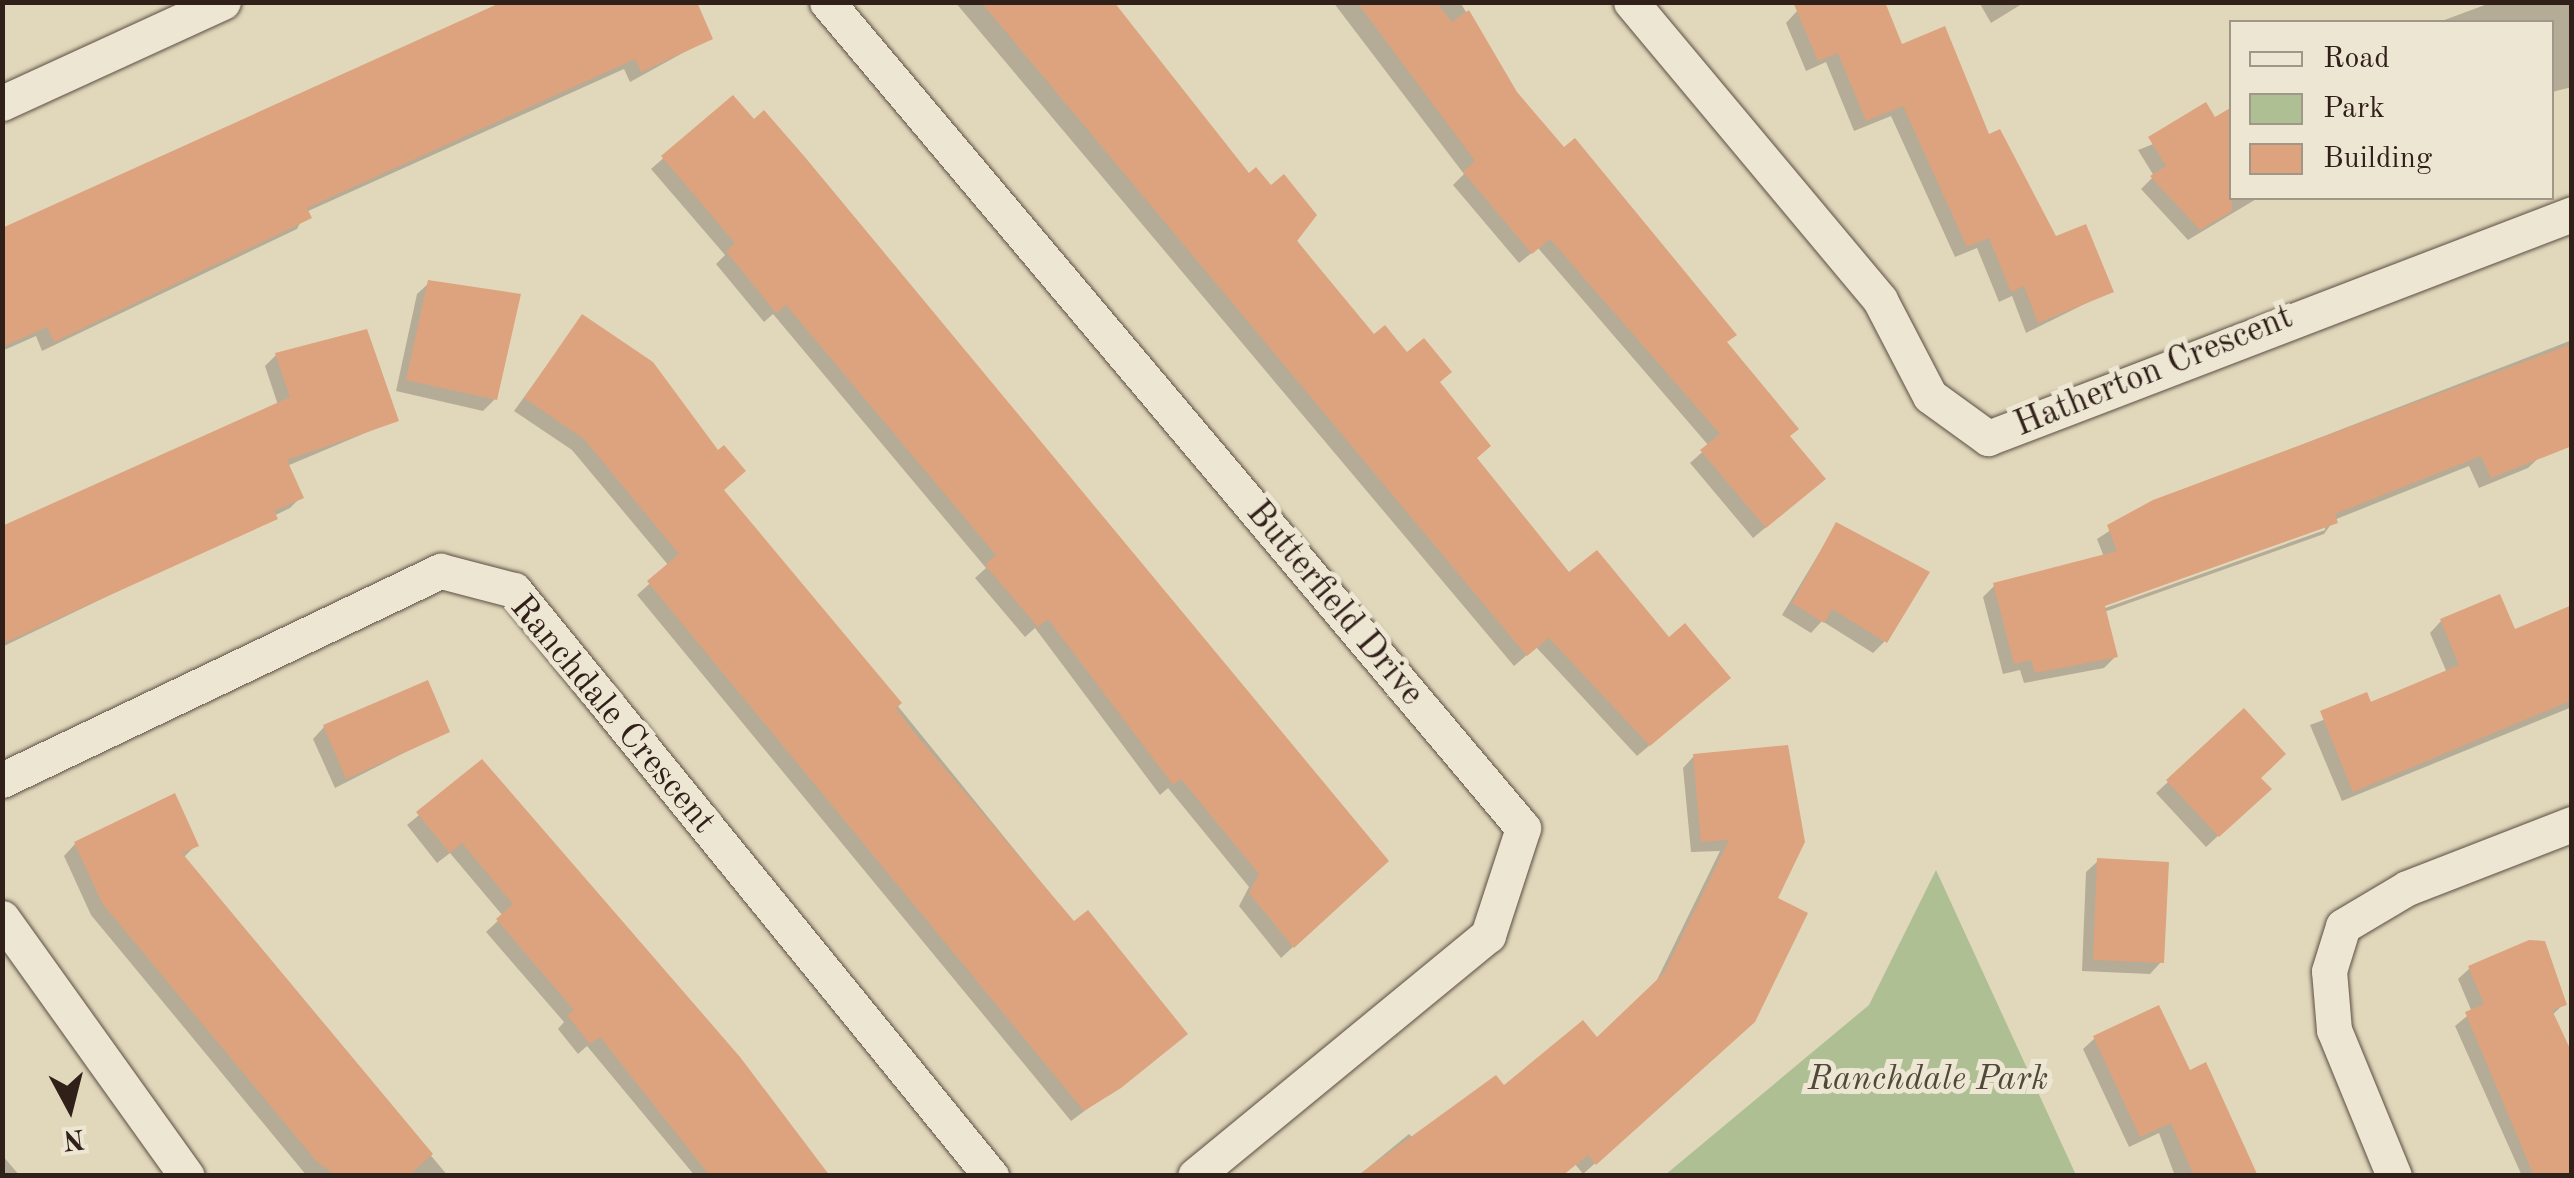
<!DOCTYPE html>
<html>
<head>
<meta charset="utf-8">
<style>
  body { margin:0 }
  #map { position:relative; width:2574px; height:1178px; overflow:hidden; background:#e1d8bc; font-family:"Old Standard TT",serif }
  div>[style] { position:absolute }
  .green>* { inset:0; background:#aebf94 }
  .shadow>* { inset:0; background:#0003 }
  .building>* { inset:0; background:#dda37e }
  .roads { filter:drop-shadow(0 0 2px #5d4e42) drop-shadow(0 0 2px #5d4e42) }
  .street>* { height:35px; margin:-17.5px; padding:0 17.5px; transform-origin:17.5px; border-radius:17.5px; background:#ece6d3 }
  span { translate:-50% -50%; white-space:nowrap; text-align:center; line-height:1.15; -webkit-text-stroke:10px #ece6d3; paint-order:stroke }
  .street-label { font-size:35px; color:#31201a }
  .park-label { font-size:35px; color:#504838; font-style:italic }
  .frame { position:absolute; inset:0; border:5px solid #31201a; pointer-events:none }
  .legend { position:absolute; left:2229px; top:20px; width:325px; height:180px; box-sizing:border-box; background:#ece6d3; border:2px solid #a19789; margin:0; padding:12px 18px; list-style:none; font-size:30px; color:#31201a }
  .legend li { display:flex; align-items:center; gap:20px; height:50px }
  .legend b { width:50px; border:2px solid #a19789 }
  .north { position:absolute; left:20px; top:1058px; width:100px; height:100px; -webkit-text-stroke:8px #ece6d3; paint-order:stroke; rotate:173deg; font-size:28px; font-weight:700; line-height:40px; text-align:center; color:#31201a }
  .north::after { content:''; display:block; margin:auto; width:35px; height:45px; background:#31201a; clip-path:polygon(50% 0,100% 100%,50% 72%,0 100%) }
</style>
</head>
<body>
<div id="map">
  <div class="green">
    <i style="clip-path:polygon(1936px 870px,2076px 1175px,1665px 1175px,1869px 1005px)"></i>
  </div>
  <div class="shadow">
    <i style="clip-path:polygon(955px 2px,1111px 2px,1373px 338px,1438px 383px,1474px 459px,1568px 576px,1669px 641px,1716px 689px,1637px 756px,1536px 647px,1514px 666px)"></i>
    <i style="clip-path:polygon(1333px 2px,1460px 2px,1515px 93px,1725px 344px,1811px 490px,1753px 538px,1690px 463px,1709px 446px,1538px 248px,1519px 263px,1453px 185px,1464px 174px)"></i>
    <i style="clip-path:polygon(1979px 2px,2025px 2px,1991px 23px)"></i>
    <i style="clip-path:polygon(2493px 2px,2572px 2px,2572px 87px,2552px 92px,2552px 22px,2439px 22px)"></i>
    <i style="clip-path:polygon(1797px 11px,1901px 47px,1988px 137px,2055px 239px,2111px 291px,2026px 333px,2012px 296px,1999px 302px,1977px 248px,1955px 257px,1891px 116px,1854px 131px,1826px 62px,1806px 71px,1786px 23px)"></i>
    <i style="clip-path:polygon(710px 38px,630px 82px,624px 69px,306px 212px,297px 229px,42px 351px,36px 336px,2px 351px,2px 230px)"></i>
    <i style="clip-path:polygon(732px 98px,754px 123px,764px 114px,1386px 861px,1281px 958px,1239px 906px,1249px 887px,1168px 788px,1160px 795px,1035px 628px,1025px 637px,975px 578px,986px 568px,773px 314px,764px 322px,716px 264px,725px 255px,651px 169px)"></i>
    <i style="clip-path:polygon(2214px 120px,2232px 198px,2258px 198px,2188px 240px,2141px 189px,2154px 176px,2138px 150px)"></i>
    <i style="clip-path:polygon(429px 283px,495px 399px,483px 411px,396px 391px,417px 294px)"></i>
    <i style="clip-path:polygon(582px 317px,1173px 1045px,1071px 1121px,637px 595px,669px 566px,572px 450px,514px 411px)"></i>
    <i style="clip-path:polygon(evenodd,2572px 340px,2572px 426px,2528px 468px,2479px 488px,2469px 466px,2334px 520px,2324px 534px,2104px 612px,2116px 656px,2104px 668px,2024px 683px,2020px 670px,2003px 674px,1983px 597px,1994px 586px,2104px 557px,2097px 539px,2154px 502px,2572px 340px,2325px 525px,2325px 530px,2094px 612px,2092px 608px,2325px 525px)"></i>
    <i style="clip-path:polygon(276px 355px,396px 420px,287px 466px,301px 497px,290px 508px,2px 647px,2px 529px,278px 405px,265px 366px)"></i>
    <i style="clip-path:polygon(1836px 525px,1885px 641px,1873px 653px,1822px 621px,1811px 633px,1782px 615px)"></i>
    <i style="clip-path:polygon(2441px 621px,2513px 633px,2572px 621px,2572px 707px,2342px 801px,2310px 725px,2447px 673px,2430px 633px)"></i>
    <i style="clip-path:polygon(2244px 712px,2257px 800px,2206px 847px,2156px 793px)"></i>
    <i style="clip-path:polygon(324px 727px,447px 731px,335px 788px,313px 739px)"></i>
    <i style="clip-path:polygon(1694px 756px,1775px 899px,1740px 1034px,1583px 1174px,1575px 1164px,1358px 1176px,1409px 1134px,1417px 1142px,1597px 1041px,1654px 986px,1720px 851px,1691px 852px,1683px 768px)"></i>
    <i style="clip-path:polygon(482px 763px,830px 1176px,695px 1176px,587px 1046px,578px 1054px,558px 1029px,564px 1022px,486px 932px,503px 916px,450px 853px,437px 863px,407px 825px)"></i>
    <i style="clip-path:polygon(75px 844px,196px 845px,183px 858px,448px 1176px,307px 1176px,91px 915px,64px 856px)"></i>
    <i style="clip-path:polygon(2098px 861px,2161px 962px,2150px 974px,2082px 971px,2086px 872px)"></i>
    <i style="clip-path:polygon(2470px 968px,2564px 1004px,2551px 1016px,2572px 1176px,2522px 1176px,2455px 1026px,2472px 1012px,2458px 979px)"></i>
    <i style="clip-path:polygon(2095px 1038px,2189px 1073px,2257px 1176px,2175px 1176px,2159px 1133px,2129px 1147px,2083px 1049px)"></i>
    <i style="clip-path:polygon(2px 1155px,20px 1176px,2px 1176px)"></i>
  </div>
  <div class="building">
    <i style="clip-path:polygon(502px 2px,697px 2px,713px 39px,641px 72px,635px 59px,307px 208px,312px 218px,54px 342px,47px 327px,2px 347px,2px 228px)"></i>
    <i style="clip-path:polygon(981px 2px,1114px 2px,1249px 173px,1256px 167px,1271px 185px,1284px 174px,1317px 215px,1297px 241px,1374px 334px,1385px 325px,1407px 352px,1424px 338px,1452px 372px,1440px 382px,1491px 446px,1477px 458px,1569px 572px,1597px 550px,1669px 637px,1685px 623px,1731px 678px,1650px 746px,1549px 638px,1527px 656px)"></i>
    <i style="clip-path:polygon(1357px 2px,1436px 2px,1452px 22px,1469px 10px,1517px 92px,1564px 147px,1575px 138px,1737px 335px,1727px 342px,1799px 429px,1790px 436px,1826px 479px,1766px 528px,1700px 450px,1720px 434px,1550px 239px,1532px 254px,1463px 172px,1475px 161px)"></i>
    <i style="clip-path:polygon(1793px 2px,1885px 2px,1902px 44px,1945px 26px,1989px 134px,2000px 129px,2056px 236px,2086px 224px,2114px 292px,2038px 323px,2024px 286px,2011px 292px,1989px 238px,1967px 247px,1903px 106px,1866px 121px,1838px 53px,1818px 61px)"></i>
    <i style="clip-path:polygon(733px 95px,754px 119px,764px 110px,804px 156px,1389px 861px,1294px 948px,1249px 893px,1259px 874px,1181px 779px,1173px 785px,1048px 619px,1038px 627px,985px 565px,996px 555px,786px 305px,776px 313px,726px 251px,735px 243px,661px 156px)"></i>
    <i style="clip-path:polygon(2206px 102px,2215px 117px,2232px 107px,2232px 211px,2200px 230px,2150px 176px,2166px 166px,2148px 137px)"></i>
    <i style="clip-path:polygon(428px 280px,521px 294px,497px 400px,406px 380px)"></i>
    <i style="clip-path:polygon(582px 314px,653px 362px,718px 450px,724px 445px,746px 471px,724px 490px,902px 703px,896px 708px,913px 731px,1074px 921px,1088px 910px,1188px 1034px,1121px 1088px,1084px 1111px,647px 581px,679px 554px,584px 439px,524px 398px)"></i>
    <i style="clip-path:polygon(367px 329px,399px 421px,287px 460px,304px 498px,274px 511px,278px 519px,2px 644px,2px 526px,290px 397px,275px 353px)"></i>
    <i style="clip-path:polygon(2572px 344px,2572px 446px,2491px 478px,2481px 456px,2335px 514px,2338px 523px,2105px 606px,2118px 657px,2035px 673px,2031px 660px,2014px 664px,1993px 583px,2117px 551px,2107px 525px,2153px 500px)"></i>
    <i style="clip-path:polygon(1836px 522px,1930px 572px,1887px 643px,1832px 609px,1824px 623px,1792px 603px)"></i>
    <i style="clip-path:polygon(2500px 594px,2515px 629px,2572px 605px,2572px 700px,2353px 792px,2320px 711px,2367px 692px,2371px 702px,2459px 665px,2440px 619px)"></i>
    <i style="clip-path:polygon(428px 680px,450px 732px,346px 779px,323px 725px)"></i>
    <i style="clip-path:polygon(2244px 708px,2286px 754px,2261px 778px,2272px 789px,2219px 837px,2166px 780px)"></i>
    <i style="clip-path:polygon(1788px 745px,1805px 842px,1778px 898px,1808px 913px,1755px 1022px,1596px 1165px,1588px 1155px,1562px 1176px,1357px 1176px,1496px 1075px,1504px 1085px,1583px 1020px,1597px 1037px,1664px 973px,1729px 840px,1701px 842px,1693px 754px)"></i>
    <i style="clip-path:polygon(482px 759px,740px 1057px,830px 1176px,710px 1176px,600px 1037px,590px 1044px,567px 1015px,574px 1010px,496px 919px,513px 904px,462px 843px,450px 853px,416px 812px)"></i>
    <i style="clip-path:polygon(175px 793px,199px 846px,182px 853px,433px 1154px,408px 1176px,337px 1176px,317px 1162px,102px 903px,74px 842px)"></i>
    <i style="clip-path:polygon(2097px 858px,2169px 862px,2164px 963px,2093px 960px)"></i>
    <i style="clip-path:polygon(2529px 940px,2545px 941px,2567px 1005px,2552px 1010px,2572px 1053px,2572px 1176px,2534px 1176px,2465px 1012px,2484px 1004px,2468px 966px)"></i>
    <i style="clip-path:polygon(2159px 1005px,2190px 1070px,2206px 1062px,2258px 1176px,2194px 1176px,2171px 1123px,2140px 1137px,2093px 1036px)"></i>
  </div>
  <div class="roads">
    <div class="street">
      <i style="left:827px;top:2px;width:1080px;rotate:49.88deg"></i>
      <i style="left:1523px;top:828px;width:113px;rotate:108.1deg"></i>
      <i style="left:1488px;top:935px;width:379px;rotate:140.6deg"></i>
      <i style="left:1631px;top:2px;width:388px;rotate:50.1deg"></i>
      <i style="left:1880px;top:300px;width:108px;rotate:62.5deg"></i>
      <i style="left:1930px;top:396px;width:72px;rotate:35.9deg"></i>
      <i style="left:1988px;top:438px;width:625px;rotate:-20.98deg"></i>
      <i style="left:2px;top:103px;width:243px;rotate:-24.6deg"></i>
      <i style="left:2px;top:780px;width:486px;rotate:-25.5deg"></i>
      <i style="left:441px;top:571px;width:75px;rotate:14.6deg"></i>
      <i style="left:514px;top:590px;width:756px;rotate:50.85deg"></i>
      <i style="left:2px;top:918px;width:317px;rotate:54.4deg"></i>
      <i style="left:2394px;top:1176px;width:158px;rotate:-112.3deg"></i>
      <i style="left:2334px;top:1030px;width:59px;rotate:-94.8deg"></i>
      <i style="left:2329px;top:971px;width:47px;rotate:-72.7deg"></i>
      <i style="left:2343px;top:926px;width:74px;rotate:-30.7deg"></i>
      <i style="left:2407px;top:888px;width:177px;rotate:-21.2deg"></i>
    </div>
  </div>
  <div class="street-label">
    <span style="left:2154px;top:372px;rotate:-22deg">Hatherton Crescent</span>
    <span style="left:1334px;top:604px;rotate:50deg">Butterfield Drive</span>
    <span style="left:612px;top:715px;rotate:50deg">Ranchdale Crescent</span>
  </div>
  <div class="park-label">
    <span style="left:1928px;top:1080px">Ranchdale Park</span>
  </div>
  <div class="frame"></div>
  <ul class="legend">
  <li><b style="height:12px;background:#ece6d3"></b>Road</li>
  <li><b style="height:28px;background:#aebf94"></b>Park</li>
  <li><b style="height:28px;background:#dda37e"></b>Building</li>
  </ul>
  <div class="north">N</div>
</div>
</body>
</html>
